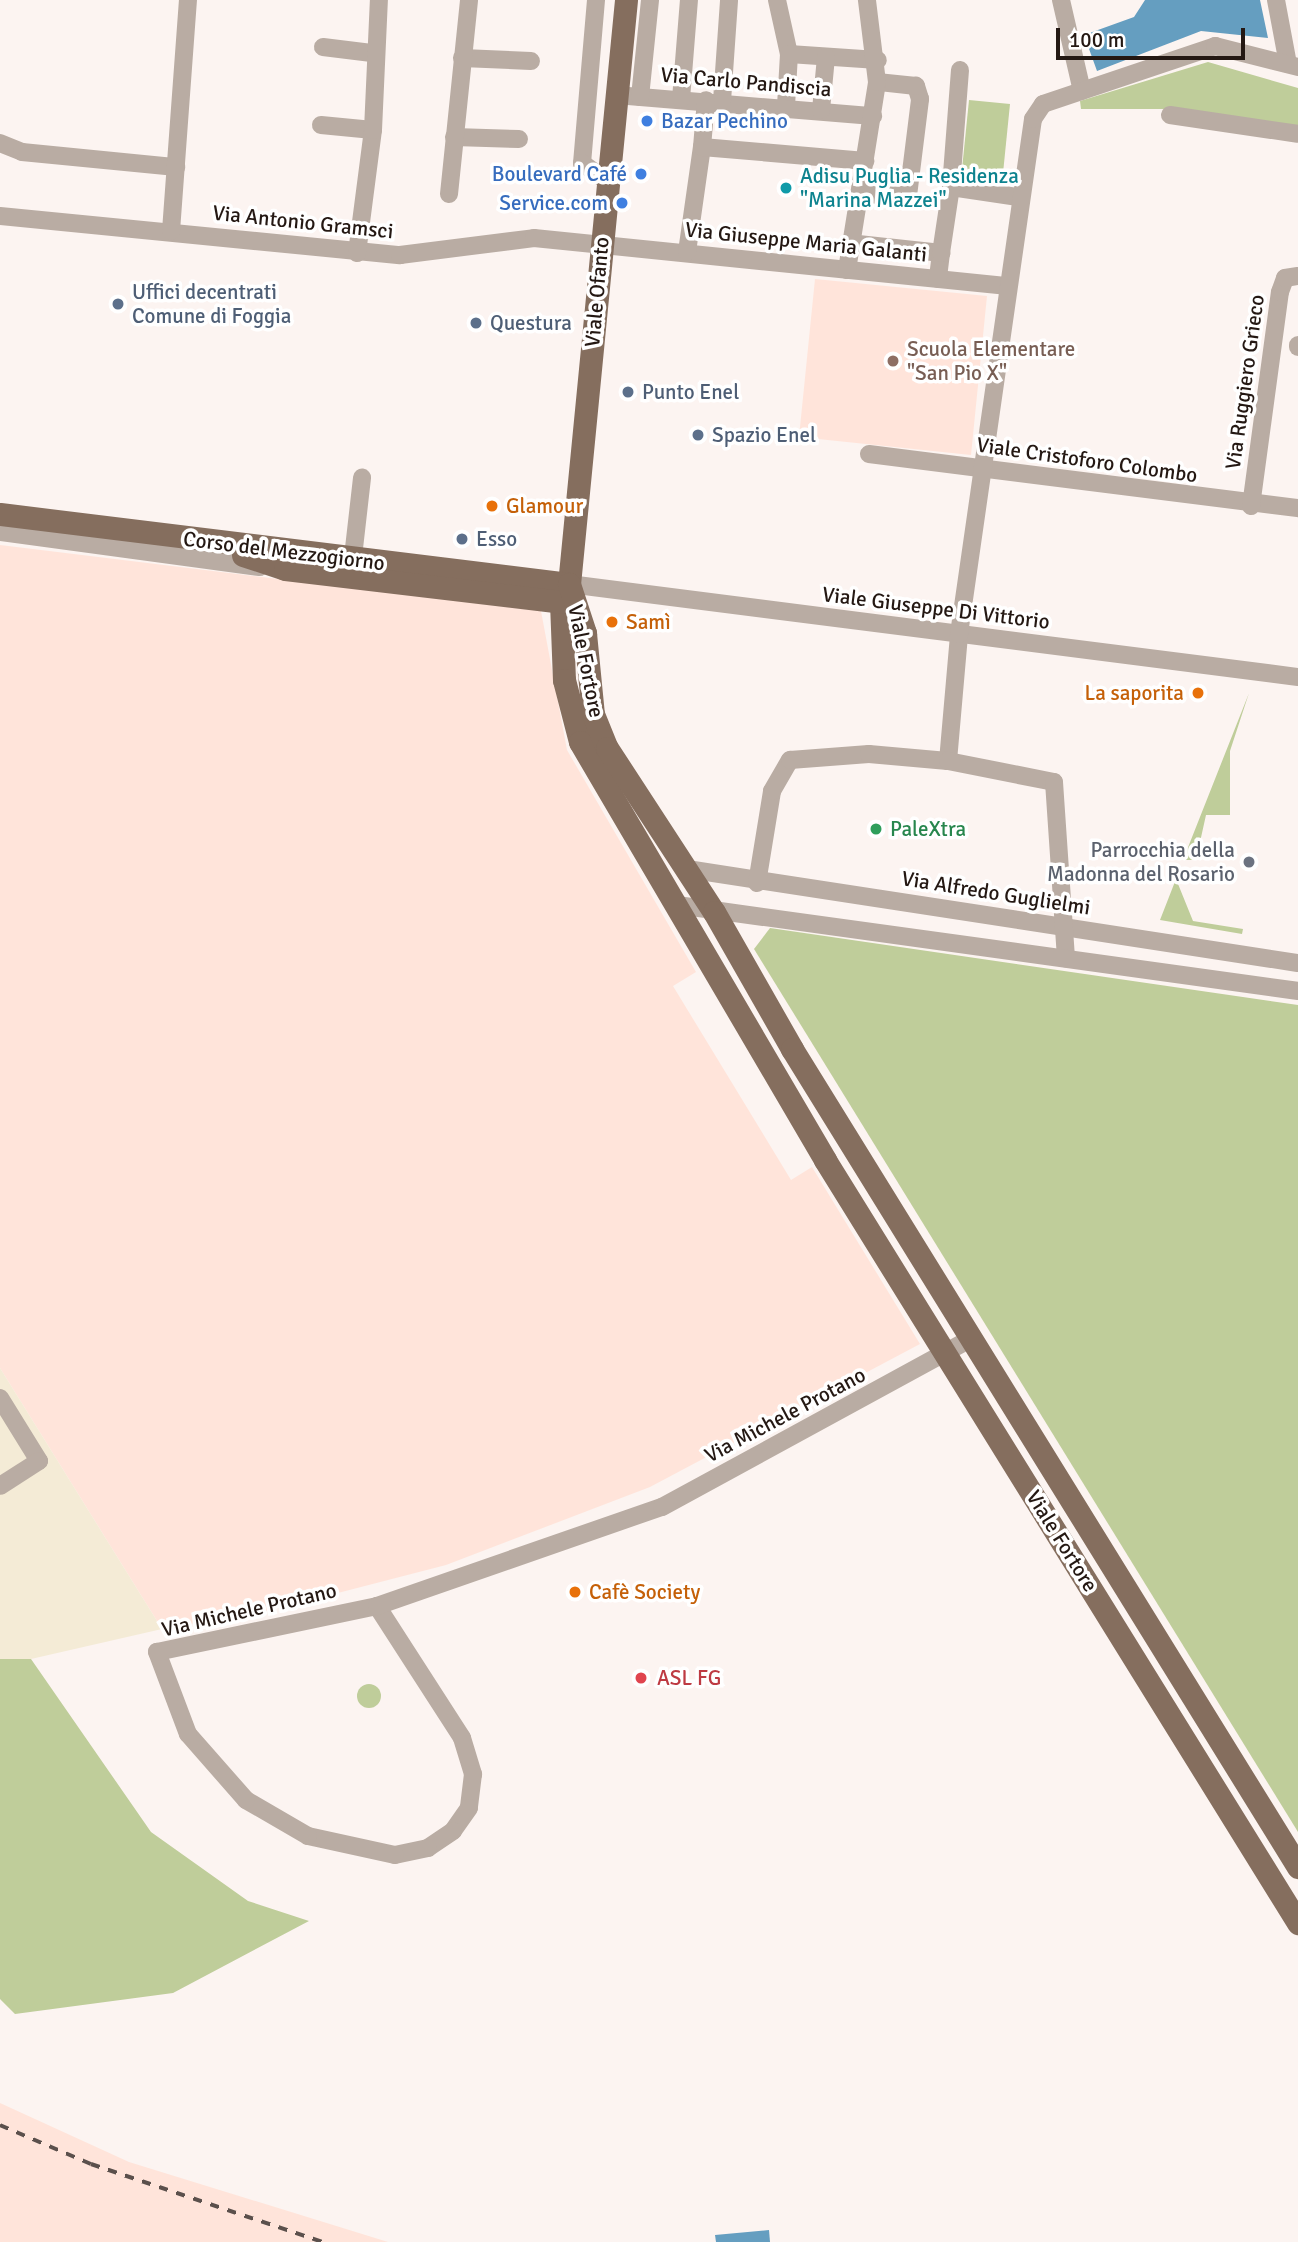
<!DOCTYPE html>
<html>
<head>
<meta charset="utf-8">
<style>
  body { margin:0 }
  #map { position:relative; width:1298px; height:2242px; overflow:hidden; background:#fcf4f1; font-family:Signika,sans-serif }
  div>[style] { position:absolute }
  .built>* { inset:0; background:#ffe4da }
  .industrial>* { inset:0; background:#f4ebd6 }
  .green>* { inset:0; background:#bfcd9a }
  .round { border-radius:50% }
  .water>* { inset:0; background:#659ec0 }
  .minor>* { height:18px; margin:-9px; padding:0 9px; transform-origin:9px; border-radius:9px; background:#b9aca3 }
  .major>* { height:23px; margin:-11.5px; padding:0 11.5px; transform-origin:11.5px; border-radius:11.5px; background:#856e5e }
  .rail>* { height:3.5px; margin-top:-1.75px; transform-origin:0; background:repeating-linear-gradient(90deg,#5b504c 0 9px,transparent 0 18px) }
  .dots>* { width:19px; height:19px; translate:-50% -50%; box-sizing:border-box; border:4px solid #fff; border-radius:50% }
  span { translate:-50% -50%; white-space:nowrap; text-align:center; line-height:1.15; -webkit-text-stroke:7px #fff; paint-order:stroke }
  .street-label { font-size:21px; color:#241813 }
  .shop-label { font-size:21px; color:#366cbe }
  .left { translate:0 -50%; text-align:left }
  .right { translate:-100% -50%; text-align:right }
  .culture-label { font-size:21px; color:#0d838f }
  .service-label { font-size:21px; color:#4e5e75 }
  .education-label { font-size:21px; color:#785e54 }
  .food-label { font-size:21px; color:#c56008 }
  .leisure-label { font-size:21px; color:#27864d }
  .worship-label { font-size:21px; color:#5b616d }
  .health-label { font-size:21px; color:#be3a42 }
  .scale { position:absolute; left:1056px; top:28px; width:189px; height:32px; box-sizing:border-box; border:4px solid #241813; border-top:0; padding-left:9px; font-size:21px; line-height:24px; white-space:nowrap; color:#241813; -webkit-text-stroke:5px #fff; paint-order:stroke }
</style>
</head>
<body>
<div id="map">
  <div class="built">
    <i style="clip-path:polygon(815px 279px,987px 296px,971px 455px,799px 437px)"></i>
    <i style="clip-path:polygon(0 545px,541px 611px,567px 750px,696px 972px,673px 986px,791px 1180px,812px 1167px,920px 1344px,650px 1487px,446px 1565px,276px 1609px,162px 1629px,0 1368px)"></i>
    <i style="clip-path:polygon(0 2103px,129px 2162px,388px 2242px,0 2242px)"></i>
  </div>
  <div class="industrial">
    <i style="clip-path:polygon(0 1368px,162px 1629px,31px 1659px,0 1659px)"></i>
  </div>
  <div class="green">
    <i style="clip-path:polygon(1208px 62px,1298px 88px,1298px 128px,1181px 109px,1081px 109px,1080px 101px)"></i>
    <i style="clip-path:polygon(969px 100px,1010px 104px,1002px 183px,961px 179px)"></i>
    <i style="clip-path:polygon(1249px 693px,1230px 751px,1230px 815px,1206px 815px,1196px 860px,1183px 860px)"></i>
    <i style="clip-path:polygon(1176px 879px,1193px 921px,1243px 929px,1242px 934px,1160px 920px)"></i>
    <i style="clip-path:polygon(770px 928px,1298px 1005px,1298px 1832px,754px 949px)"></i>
    <i style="clip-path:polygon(0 1659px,31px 1659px,151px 1832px,248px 1901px,309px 1921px,173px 1993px,15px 2014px,0 1999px)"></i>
    <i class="round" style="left:357px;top:1684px;width:24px;height:24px"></i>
  </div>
  <div class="water">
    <i style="clip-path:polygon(1145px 0,1260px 0,1268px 38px,1201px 31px,1097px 71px,1084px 35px,1134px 17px)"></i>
    <i style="clip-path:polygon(769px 2230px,770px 2242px,716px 2242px,715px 2235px)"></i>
  </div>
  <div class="minor">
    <i style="left:596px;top:0;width:164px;rotate:94.9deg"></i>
    <i style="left:582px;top:163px;width:31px;rotate:36deg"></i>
    <i style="left:777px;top:0;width:55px;rotate:77.5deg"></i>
    <i style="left:789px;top:54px;width:52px;rotate:93.3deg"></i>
    <i style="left:1061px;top:0;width:93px;rotate:77deg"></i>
    <i style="left:1276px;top:0;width:65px;rotate:79.4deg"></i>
    <i style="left:323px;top:47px;width:49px;rotate:7deg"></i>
    <i style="left:789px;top:54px;width:89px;rotate:3.9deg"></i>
    <i style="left:462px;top:58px;width:69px;rotate:2.5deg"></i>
    <i style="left:960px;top:70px;width:117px;rotate:94.4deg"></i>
    <i style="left:951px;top:187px;width:68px;rotate:8.5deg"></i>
    <i style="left:616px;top:95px;width:258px;rotate:4.7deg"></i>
    <i style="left:640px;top:97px;width:98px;rotate:-84.1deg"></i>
    <i style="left:681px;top:99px;width:99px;rotate:-85.4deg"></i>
    <i style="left:722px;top:101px;width:101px;rotate:-86deg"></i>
    <i style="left:821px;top:110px;width:53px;rotate:-84.6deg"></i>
    <i style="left:1170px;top:115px;width:129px;rotate:8.4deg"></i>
    <i style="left:321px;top:125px;width:52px;rotate:5.5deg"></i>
    <i style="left:454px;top:137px;width:65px;rotate:1.8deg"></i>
    <i style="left:0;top:143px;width:24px;rotate:22deg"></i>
    <i style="left:22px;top:152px;width:155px;rotate:5.6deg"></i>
    <i style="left:702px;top:147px;width:47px;rotate:-85.1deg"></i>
    <i style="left:449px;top:194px;width:195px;rotate:-84.1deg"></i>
    <i style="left:859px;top:194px;width:49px;rotate:2.3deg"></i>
    <i style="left:908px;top:196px;width:98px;rotate:-82.9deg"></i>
    <i style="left:920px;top:99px;width:14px;rotate:-107deg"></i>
    <i style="left:916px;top:86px;width:39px;rotate:-174deg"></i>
    <i style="left:0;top:216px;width:402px;rotate:5.6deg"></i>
    <i style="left:400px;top:255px;width:135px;rotate:-7.2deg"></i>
    <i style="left:534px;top:238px;width:474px;rotate:5.8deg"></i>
    <i style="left:171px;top:231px;width:232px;rotate:-85.8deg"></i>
    <i style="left:849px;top:243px;width:93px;rotate:6.2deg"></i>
    <i style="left:941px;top:253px;width:26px;rotate:97deg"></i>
    <i style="left:687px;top:252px;width:106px;rotate:-81.9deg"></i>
    <i style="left:702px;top:147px;width:164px;rotate:4.9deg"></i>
    <i style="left:357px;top:253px;width:124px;rotate:-82.6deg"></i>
    <i style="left:373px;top:130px;width:130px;rotate:-87.4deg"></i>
    <i style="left:941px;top:253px;width:67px;rotate:-81.4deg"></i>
    <i style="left:847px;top:270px;width:190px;rotate:-80.9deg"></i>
    <i style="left:877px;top:82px;width:83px;rotate:-97deg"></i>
    <i style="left:1298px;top:347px;width:2px;rotate:-90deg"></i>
    <i style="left:869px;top:454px;width:432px;rotate:7.2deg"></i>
    <i style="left:1251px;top:506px;width:216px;rotate:-82.3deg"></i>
    <i style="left:1280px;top:292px;width:15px;rotate:-70deg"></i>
    <i style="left:1285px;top:278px;width:13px;rotate:-9deg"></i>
    <i style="left:0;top:532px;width:262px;rotate:7.7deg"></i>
    <i style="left:353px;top:557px;width:80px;rotate:-83.5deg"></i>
    <i style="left:569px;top:584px;width:735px;rotate:7.27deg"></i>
    <i style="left:948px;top:761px;width:127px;rotate:-85deg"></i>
    <i style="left:959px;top:634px;width:520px;rotate:-81.82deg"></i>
    <i style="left:1033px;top:119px;width:18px;rotate:-56deg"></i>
    <i style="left:1043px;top:104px;width:182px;rotate:-18.6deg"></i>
    <i style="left:1215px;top:46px;width:86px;rotate:14.2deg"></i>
    <i style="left:687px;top:869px;width:618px;rotate:8.75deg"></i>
    <i style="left:757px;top:883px;width:93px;rotate:-80.7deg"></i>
    <i style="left:772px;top:791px;width:36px;rotate:-60deg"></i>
    <i style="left:790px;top:760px;width:79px;rotate:-4.3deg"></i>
    <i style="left:869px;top:754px;width:79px;rotate:5.1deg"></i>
    <i style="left:948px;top:761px;width:108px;rotate:11.2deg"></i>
    <i style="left:1054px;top:782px;width:177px;rotate:86.1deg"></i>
    <i style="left:677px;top:905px;width:627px;rotate:7.88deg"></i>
    <i style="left:0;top:1398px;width:74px;rotate:58.2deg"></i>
    <i style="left:39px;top:1461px;width:46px;rotate:147.3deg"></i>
    <i style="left:377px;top:1606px;width:157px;rotate:57.2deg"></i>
    <i style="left:462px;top:1738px;width:38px;rotate:73deg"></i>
    <i style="left:473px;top:1774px;width:34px;rotate:97deg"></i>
    <i style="left:469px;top:1808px;width:28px;rotate:125deg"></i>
    <i style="left:453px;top:1831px;width:30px;rotate:146deg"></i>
    <i style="left:428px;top:1848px;width:34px;rotate:168deg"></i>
    <i style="left:395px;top:1855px;width:89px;rotate:-167.7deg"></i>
    <i style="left:308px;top:1836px;width:72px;rotate:-149.9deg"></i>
    <i style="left:246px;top:1800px;width:88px;rotate:-131.3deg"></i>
    <i style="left:188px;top:1734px;width:88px;rotate:-110.7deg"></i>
    <i style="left:157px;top:1652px;width:225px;rotate:-11.8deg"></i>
    <i style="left:377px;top:1606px;width:302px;rotate:-19.2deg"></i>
    <i style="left:662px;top:1507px;width:353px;rotate:-28.6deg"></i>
  </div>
  <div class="major">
    <i style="left:626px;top:0;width:587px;rotate:95.57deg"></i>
    <i style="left:569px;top:584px;width:20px;rotate:114deg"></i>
    <i style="left:561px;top:602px;width:78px;rotate:87.8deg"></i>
    <i style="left:564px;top:680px;width:64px;rotate:75.5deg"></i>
    <i style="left:580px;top:742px;width:485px;rotate:59.6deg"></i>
    <i style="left:825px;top:1160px;width:898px;rotate:58.2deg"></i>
    <i style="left:0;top:514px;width:573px;rotate:7.01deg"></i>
    <i style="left:243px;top:555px;width:44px;rotate:18.4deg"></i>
    <i style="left:285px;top:569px;width:278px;rotate:6.8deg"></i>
    <i style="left:569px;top:584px;width:52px;rotate:71.9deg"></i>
    <i style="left:585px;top:633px;width:81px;rotate:84.4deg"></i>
    <i style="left:593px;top:714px;width:37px;rotate:68deg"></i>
    <i style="left:607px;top:748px;width:196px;rotate:56.9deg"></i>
    <i style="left:714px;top:912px;width:158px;rotate:60.3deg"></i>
    <i style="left:792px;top:1049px;width:962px;rotate:58.26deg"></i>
  </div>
  <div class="rail">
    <i style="left:0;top:2125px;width:99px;rotate:23.2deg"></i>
    <i style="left:91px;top:2164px;width:245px;rotate:18.6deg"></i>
  </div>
  <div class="dots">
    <i style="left:647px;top:121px;background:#3f7fe0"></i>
    <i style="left:641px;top:174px;background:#3f7fe0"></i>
    <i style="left:786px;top:188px;background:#0f9aa8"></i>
    <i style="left:622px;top:203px;background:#3f7fe0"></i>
    <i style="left:118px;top:304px;background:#5c6f8a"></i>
    <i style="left:476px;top:323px;background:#5c6f8a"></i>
    <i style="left:893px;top:361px;background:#8d6e63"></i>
    <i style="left:628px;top:392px;background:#5c6f8a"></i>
    <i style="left:698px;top:435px;background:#5c6f8a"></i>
    <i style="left:492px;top:506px;background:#e8710a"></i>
    <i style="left:462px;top:539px;background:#5c6f8a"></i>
    <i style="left:612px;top:622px;background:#e8710a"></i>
    <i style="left:1198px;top:693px;background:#e8710a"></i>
    <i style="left:876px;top:829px;background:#2e9e5b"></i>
    <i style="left:1249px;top:862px;background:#6b7280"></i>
    <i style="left:575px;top:1592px;background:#e8710a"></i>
    <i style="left:641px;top:1678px;background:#e0444e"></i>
  </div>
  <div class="street-label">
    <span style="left:746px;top:82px;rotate:5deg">Via Carlo Pandiscia</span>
    <span style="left:303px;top:222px;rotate:6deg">Via Antonio Gramsci</span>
    <span style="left:806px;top:242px;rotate:6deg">Via Giuseppe Maria Galanti</span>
    <span style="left:597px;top:292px;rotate:-85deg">Viale Ofanto</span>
    <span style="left:1245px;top:382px;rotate:-82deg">Via Ruggiero Grieco</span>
    <span style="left:1087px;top:460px;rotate:8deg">Viale Cristoforo Colombo</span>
    <span style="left:284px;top:551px;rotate:7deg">Corso del Mezzogiorno</span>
    <span style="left:936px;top:608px;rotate:7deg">Viale Giuseppe Di Vittorio</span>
    <span style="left:586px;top:661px;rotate:79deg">Viale Fortore</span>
    <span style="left:996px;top:893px;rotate:9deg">Via Alfredo Guglielmi</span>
    <span style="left:785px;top:1415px;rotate:-28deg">Via Michele Protano</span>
    <span style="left:1062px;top:1541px;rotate:58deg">Viale Fortore</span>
    <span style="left:249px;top:1610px;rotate:-13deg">Via Michele Protano</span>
  </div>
  <div class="shop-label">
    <span class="left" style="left:661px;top:121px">Bazar Pechino</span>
    <span class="right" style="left:627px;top:174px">Boulevard Café</span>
    <span class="right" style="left:608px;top:203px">Service.com</span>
  </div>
  <div class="culture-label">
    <span class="left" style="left:800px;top:188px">Adisu Puglia - Residenza<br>"Marina Mazzei"</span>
  </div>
  <div class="service-label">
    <span class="left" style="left:132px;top:304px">Uffici decentrati<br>Comune di Foggia</span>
    <span class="left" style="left:490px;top:323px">Questura</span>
    <span class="left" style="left:642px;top:392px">Punto Enel</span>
    <span class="left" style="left:712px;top:435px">Spazio Enel</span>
    <span class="left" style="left:476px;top:539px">Esso</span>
  </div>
  <div class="education-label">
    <span class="left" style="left:907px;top:361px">Scuola Elementare<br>"San Pio X"</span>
  </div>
  <div class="food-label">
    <span class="left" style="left:506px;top:506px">Glamour</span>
    <span class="left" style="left:626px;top:622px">Samì</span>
    <span class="right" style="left:1184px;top:693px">La saporita</span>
    <span class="left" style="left:589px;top:1592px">Cafè Society</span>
  </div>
  <div class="leisure-label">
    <span class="left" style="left:890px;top:829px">PaleXtra</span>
  </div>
  <div class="worship-label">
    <span class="right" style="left:1235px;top:862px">Parrocchia della<br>Madonna del Rosario</span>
  </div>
  <div class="health-label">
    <span class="left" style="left:657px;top:1678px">ASL FG</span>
  </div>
  <div class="scale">100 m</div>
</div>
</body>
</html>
